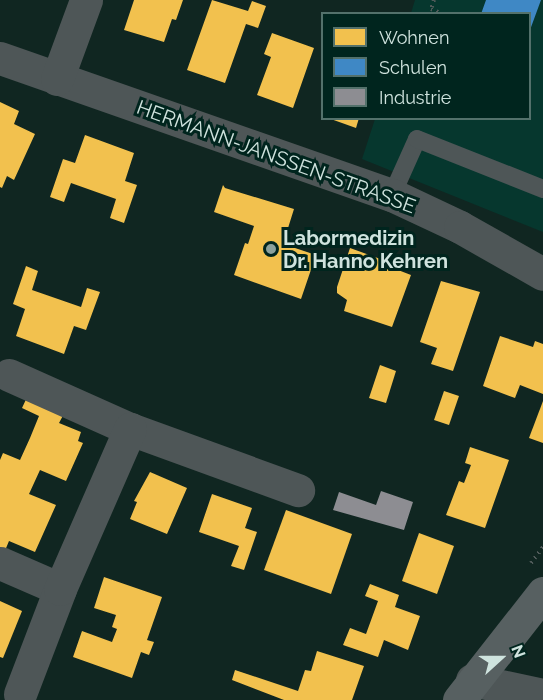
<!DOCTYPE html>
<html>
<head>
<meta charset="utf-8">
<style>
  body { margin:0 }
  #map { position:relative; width:543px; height:700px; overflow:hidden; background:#102621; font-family:Raleway,sans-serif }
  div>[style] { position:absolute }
  .built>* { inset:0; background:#06372e }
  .homes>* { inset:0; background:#f2c14e }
  .schools>* { inset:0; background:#3f88c5 }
  .industry>* { inset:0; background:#8d8d92 }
  .path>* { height:4px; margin-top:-2px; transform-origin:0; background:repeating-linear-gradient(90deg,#515b5a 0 1.5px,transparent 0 6px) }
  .lane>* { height:18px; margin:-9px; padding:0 9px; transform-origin:9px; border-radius:9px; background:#4e5657 }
  .street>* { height:33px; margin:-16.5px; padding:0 16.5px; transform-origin:16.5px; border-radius:16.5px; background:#4e5657 }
  .secondary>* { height:33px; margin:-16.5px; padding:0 16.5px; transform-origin:16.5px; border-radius:16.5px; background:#576061 }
  .dots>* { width:16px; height:16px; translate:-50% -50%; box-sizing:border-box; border:3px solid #00251e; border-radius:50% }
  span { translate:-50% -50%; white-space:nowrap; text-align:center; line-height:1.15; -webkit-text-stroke:6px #00251e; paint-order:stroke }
  .street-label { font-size:20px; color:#cfe3de }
  .poi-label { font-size:20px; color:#cfe3de; font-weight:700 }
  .left { translate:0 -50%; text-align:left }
  .legend { position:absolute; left:321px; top:12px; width:210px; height:108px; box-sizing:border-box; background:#00251e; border:2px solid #53716b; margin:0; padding:8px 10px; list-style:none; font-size:18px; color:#cfe3de }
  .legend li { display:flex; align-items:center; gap:12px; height:30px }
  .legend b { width:30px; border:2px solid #53716b }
  .north { position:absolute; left:471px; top:628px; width:60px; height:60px; -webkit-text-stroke:4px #00251e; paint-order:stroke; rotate:69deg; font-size:16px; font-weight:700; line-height:24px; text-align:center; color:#cfe3de }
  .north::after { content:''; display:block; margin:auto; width:21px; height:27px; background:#cfe3de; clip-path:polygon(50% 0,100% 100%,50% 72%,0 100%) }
</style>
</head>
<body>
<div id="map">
  <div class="built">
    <i style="clip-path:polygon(415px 0,543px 0,543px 232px,362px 159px,375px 119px,530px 118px,530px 14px,411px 13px)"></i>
  </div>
  <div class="homes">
    <i style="clip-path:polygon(134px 0,183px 0,176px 20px,172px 19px,164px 42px,124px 30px)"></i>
    <i style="clip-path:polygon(212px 0,248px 11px,252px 1px,266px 6px,258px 28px,246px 24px,225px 83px,187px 70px)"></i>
    <i style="clip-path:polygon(272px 33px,314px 48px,293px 108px,257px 95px,271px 57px,264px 54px)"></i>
    <i style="clip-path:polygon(0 102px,19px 111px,14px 124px,35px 134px,14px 180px,7px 176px,2px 188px,0 187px)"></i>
    <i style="clip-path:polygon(328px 118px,359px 118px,356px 128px)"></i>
    <i style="clip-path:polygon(85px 135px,134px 153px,125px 181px,137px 185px,124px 223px,110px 218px,116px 199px,71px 183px,64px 202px,50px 197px,63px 159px,75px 163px)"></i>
    <i style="clip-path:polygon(223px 185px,225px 188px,294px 209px,283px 244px,316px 255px,301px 299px,234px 275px,245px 243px,248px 244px,254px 226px,214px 212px)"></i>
    <i style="clip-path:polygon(350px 248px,386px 261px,385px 265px,411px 275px,392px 327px,344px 311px,347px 300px,337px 293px,337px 287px)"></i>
    <i style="clip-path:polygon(26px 266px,38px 271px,32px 290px,81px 307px,87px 288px,100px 292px,86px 330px,74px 326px,64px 354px,16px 336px,25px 309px,13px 304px)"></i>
    <i style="clip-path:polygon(441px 281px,480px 292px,453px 371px,431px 364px,437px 348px,420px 342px)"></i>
    <i style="clip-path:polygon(500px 336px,533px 347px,535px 341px,543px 344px,543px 394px,520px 385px,515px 398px,483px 386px)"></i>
    <i style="clip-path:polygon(380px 365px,396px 371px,386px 403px,369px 398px)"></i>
    <i style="clip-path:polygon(444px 391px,459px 396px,449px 425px,434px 420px)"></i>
    <i style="clip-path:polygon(29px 393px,66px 410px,59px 423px,81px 432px,78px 441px,83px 443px,66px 481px,40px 470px,29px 494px,56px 505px,35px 552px,9px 541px,4px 553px,0 551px,0 460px,3px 453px,20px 460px,30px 438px,39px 416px,22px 408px)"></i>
    <i style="clip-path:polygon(543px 401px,543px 443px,529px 438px)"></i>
    <i style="clip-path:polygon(470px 447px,509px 460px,485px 528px,446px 515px,459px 481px,464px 483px,471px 465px,465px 463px)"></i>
    <i style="clip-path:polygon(150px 472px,187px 488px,167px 534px,130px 519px,137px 502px,134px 501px)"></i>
    <i style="clip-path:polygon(212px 494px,252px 508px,245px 528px,257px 532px,244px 570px,231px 566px,239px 546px,199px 532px)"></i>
    <i style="clip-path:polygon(286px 510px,352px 534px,331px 594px,264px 570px)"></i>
    <i style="clip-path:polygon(419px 533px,454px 546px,437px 594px,402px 581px)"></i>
    <i style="clip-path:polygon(104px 577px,162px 597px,147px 640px,154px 642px,149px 655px,141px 652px,132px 678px,73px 657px,82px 631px,112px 642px,117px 629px,112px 627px,116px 615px,94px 608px)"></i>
    <i style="clip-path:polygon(370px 584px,399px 595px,395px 607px,420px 616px,408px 650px,384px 640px,378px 657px,343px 645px,350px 628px,366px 634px,378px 601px,365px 596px)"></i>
    <i style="clip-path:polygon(0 601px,22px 611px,3px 658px,0 657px)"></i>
    <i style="clip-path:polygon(317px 651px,364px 666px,352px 700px,284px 700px,232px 680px,235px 670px,298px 691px,305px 670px,311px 671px)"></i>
  </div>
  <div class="schools">
    <i style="clip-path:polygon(486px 0,541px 0,530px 30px,530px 14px,481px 14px)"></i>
  </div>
  <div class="industry">
    <i style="clip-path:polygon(381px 491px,413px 502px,404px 530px,333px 510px,339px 492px,376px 505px)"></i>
  </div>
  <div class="path">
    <i style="left:434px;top:0;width:9px;rotate:108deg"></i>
    <i style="left:431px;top:9px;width:13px;rotate:23deg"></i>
    <i style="left:531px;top:563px;width:20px;rotate:-53deg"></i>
  </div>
  <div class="lane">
    <i style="left:392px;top:195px;width:61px;rotate:-65.9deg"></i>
    <i style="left:417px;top:139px;width:136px;rotate:21.6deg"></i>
  </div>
  <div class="street">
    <i style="left:0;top:58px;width:415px;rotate:19.3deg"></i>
    <i style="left:392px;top:195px;width:75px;rotate:25.2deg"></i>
    <i style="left:460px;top:227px;width:95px;rotate:29.5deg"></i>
    <i style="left:57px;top:79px;width:84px;rotate:-69.8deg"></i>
    <i style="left:9px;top:375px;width:133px;rotate:24.1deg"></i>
    <i style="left:130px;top:429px;width:179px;rotate:20deg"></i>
    <i style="left:0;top:563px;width:65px;rotate:23.4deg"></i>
    <i style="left:472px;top:680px;width:73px;rotate:11.9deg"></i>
    <i style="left:20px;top:694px;width:112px;rotate:-69.1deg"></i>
    <i style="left:60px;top:589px;width:175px;rotate:-66.4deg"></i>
  </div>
  <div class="secondary">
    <i style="left:459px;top:700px;width:136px;rotate:-51.9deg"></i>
  </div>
  <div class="dots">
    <i style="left:271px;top:249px;background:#8ca19c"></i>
  </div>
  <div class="street-label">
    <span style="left:276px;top:157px;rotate:20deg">HERMANN-JANSSEN-STRASSE</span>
  </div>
  <div class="poi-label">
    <span class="left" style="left:283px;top:250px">Labormedizin<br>Dr. Hanno Kehren</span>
  </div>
  <ul class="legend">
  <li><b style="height:16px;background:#f2c14e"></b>Wohnen</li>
  <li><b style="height:16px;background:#3f88c5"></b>Schulen</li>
  <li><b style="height:16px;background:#8d8d92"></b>Industrie</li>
  </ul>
  <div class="north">N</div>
</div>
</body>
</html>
